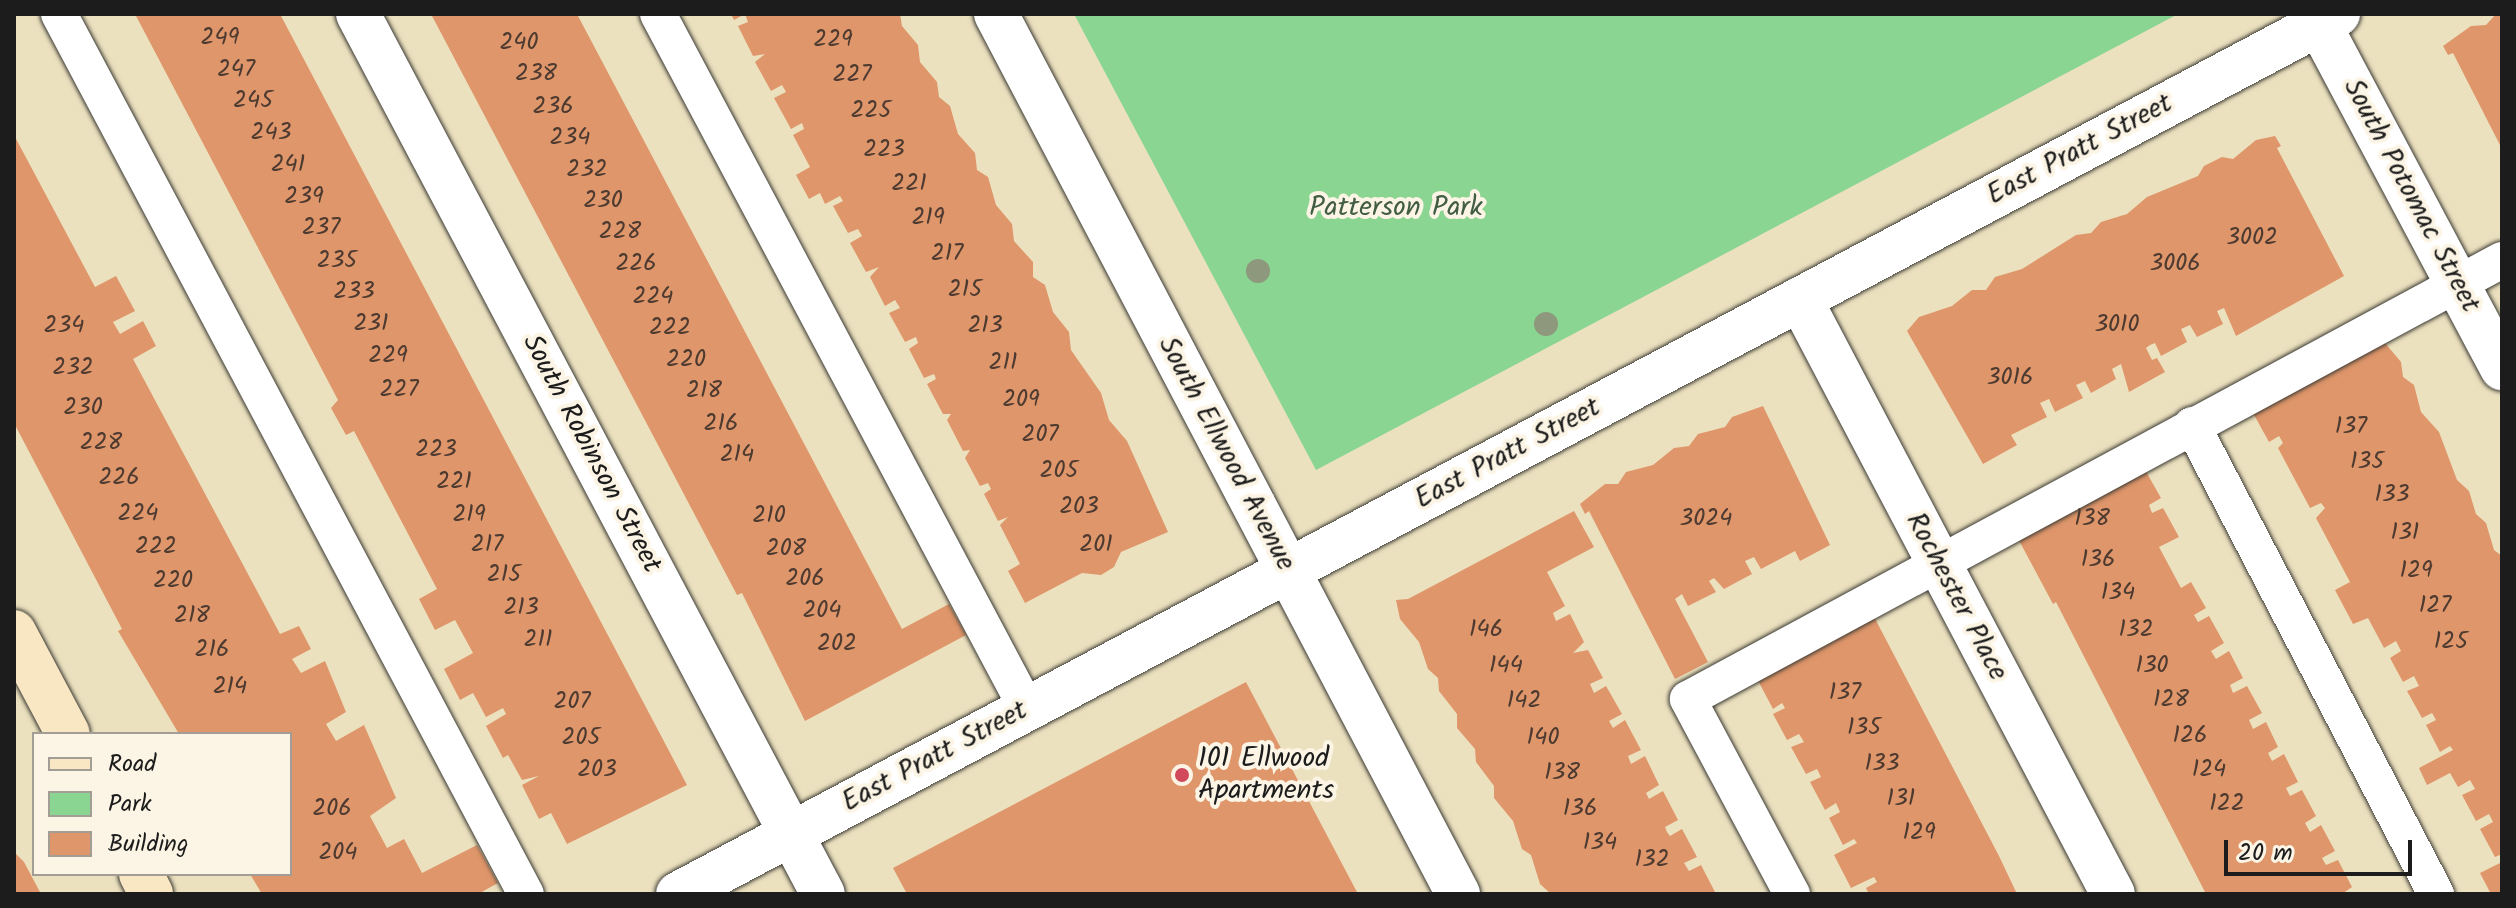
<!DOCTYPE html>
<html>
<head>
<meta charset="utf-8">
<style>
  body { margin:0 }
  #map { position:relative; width:2516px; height:908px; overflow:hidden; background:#ece1bf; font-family:Kalam,sans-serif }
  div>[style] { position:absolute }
  .green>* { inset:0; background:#8ad592 }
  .building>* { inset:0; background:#df966a }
  .roads { filter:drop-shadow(0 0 2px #3b3a34) drop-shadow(0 0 2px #3b3a34) }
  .lane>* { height:36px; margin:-18px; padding:0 18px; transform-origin:18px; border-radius:18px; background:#fff }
  .street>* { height:44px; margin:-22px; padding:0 22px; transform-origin:22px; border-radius:22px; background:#fff }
  .secondary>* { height:44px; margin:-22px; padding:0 22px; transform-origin:22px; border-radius:22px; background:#f9e7c3 }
  .trees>* { width:24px; height:24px; margin:-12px; border-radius:50%; background:#8e987c }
  .dots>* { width:22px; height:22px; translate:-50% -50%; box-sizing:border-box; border:4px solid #fcf5e5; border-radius:50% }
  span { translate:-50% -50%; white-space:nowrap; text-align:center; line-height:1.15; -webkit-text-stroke:8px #fcf5e5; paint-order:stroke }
  .number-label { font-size:24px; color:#4d3a30 }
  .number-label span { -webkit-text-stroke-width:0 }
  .street-label { font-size:28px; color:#1c1c1c }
  .park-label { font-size:28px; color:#425d45 }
  .poi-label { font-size:28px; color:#1c1c1c }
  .left { translate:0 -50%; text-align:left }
  .frame { position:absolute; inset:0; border:16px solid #1c1c1c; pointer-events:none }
  .legend { position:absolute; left:32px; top:732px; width:260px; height:144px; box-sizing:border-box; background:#fcf5e5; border:2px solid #a29e95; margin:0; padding:10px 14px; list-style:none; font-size:24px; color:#1c1c1c }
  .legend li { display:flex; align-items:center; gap:16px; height:40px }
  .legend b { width:40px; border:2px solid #a29e95 }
  .scale { position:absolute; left:2224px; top:840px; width:188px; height:36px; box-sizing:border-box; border:4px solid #1c1c1c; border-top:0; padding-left:10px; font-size:24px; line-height:28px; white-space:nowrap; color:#1c1c1c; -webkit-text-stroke:6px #fcf5e5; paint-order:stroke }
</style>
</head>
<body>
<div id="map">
  <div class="green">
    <i style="clip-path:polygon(1074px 14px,2178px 14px,1316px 470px)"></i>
  </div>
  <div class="building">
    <i style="clip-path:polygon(135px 14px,280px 14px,687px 785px,567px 844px,551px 813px,539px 819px,522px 785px,539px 776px,522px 780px,508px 755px,503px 758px,486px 726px,506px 714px,503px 708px,486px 717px,473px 693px,460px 700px,444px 669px,473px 653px,455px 620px,435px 630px,419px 599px,437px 589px,354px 431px,346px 435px,331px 408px,338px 400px)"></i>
    <i style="clip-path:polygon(431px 14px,577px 14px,902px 629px,949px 604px,966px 635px,805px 721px,742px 593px,737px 595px)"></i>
    <i style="clip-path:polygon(731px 14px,900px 14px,902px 26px,918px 45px,920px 62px,937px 82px,939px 97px,950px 106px,958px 134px,975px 153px,977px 170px,988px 177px,996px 205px,1012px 224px,1014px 241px,1033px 262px,1033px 277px,1045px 285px,1053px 312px,1069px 332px,1071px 350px,1101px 393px,1109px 420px,1127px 441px,1168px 532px,1121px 552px,1114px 567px,1101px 575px,1082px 573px,1025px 603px,1008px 571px,1020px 564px,1000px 525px,1008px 517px,998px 521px,984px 494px,991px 489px,988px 483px,980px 486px,965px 458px,970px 450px,963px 451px,947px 420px,951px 414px,943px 414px,927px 384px,936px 379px,934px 374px,924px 378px,909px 349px,918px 343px,916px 337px,905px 342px,889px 313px,900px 308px,895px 300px,885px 306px,870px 277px,879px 267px,866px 272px,850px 243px,862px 236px,858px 229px,848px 233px,833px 206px,843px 201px,840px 196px,825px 204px,820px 193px,809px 199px,796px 175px,810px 167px,793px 135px,804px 129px,802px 123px,791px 129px,774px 98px,786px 92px,782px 85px,771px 91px,755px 62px,765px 54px,753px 56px,738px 26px,748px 22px,745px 14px,734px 20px)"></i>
    <i style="clip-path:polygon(2496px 14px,2502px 14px,2502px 149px,2453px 53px,2448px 55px,2443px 46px,2471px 26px,2486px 25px)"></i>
    <i style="clip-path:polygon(14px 135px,95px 287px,116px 276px,135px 311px,113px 322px,120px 334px,143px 321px,156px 346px,133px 359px,280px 634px,299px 626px,311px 649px,292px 659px,301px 673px,325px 661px,346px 712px,326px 724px,336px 741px,364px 725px,396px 798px,370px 816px,387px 848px,404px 839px,422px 873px,477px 845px,498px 883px,478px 894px,262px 894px,250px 874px,290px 874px,290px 734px,179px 734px,118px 631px,122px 629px,14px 423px)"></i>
    <i style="clip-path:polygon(2275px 136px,2281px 146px,2277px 148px,2344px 276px,2236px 336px,2224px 308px,2217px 311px,2223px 324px,2197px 337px,2190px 325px,2181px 329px,2187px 342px,2161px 356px,2155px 343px,2150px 345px,2146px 348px,2152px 360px,2157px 358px,2165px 372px,2129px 392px,2121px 364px,2112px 369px,2116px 379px,2091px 393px,2085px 381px,2076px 385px,2083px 398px,2055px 412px,2049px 399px,2040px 403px,2047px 417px,2011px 435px,2017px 445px,1983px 464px,1907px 331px,1919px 317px,1952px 306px,1972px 290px,1986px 290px,1995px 277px,2022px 269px,2076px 235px,2091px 233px,2101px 222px,2127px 214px,2147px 197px,2198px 176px,2204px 166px,2222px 157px,2233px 159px,2256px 140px)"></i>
    <i style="clip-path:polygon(2385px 343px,2401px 362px,2403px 377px,2414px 385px,2421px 412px,2439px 432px,2457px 480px,2469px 491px,2476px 514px,2486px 523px,2494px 550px,2502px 556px,2502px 854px,2495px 857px,2480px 829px,2493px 822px,2489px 814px,2476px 821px,2462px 795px,2475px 789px,2470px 780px,2458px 787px,2450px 773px,2427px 785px,2419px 768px,2453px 750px,2450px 746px,2440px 752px,2426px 725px,2436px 720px,2432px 713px,2422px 718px,2407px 691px,2419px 686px,2414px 676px,2403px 682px,2390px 658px,2401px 651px,2396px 641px,2384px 648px,2368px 618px,2353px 624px,2335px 590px,2350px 582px,2316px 518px,2325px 508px,2321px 503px,2310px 508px,2278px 448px,2283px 443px,2279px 436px,2269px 442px,2253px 413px)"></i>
    <i style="clip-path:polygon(1763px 406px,1830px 545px,1800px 561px,1795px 551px,1761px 569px,1754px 557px,1745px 561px,1752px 574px,1724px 589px,1714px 578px,1709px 581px,1716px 592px,1688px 606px,1682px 594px,1675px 599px,1708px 662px,1675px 679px,1589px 511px,1585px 514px,1580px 504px,1605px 484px,1618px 484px,1626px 472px,1653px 465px,1674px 448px,1689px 446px,1698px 434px,1725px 427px,1732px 417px)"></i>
    <i style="clip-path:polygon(2144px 468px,2161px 498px,2149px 505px,2152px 513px,2163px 508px,2179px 537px,2159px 547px,2181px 588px,2191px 582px,2206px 608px,2194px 615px,2198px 622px,2209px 616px,2224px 643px,2211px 651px,2216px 659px,2229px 651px,2243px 678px,2230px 685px,2233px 693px,2247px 686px,2262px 713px,2249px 720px,2253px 729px,2266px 722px,2278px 747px,2268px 753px,2272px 761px,2284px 754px,2298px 782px,2286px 788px,2290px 796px,2302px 790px,2316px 816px,2305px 823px,2310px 832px,2321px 825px,2335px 851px,2322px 858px,2326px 865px,2338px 860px,2352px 887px,2342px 894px,2206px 894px,2056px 602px,2053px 604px,2014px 531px)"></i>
    <i style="clip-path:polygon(1574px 511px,1594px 547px,1547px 572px,1565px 606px,1553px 613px,1556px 621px,1570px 614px,1584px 642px,1573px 653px,1588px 650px,1603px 678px,1590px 684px,1594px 693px,1606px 686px,1622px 714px,1609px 721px,1613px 728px,1625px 720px,1641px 750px,1628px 756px,1631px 764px,1645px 756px,1659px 785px,1646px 793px,1649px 799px,1663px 791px,1678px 820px,1665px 827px,1667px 832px,1670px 836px,1682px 829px,1697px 857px,1684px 863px,1689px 871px,1701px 865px,1715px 892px,1711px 894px,1551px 894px,1540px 884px,1531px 855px,1522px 849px,1513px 821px,1494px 798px,1494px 786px,1476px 762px,1475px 749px,1457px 728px,1457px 714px,1439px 691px,1438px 678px,1428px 669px,1419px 642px,1400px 619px,1396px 600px,1408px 599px)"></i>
    <i style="clip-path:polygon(1870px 609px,1999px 856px,2017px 894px,1869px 894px,1866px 888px,1877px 882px,1874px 877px,1851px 888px,1834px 855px,1857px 843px,1854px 839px,1843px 845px,1829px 818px,1840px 812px,1836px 803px,1825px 810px,1810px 782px,1821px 777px,1817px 769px,1806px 774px,1791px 747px,1804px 742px,1799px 734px,1787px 740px,1773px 714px,1785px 708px,1782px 703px,1773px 709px,1754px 673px)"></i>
    <i style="clip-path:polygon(1246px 682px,1358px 894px,907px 894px,893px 868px)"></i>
    <i style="clip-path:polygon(14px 852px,24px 862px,41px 894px,14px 894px)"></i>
    <i style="clip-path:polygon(2502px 862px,2502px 894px,2491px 894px,2480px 873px)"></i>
  </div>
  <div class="roads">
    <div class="lane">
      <i style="left:59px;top:14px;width:996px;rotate:62.05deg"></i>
      <i style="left:658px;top:14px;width:787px;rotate:62.03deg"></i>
      <i style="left:2192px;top:425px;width:529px;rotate:62.51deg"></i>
      <i style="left:1792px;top:894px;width:221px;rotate:-118.1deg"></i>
      <i style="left:1688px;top:699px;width:925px;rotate:-28.34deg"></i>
    </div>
    <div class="street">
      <i style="left:358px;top:14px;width:995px;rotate:62.15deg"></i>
      <i style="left:996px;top:14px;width:994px;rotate:62.3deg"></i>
      <i style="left:2319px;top:24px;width:390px;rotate:62deg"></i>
      <i style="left:1800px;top:299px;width:672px;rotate:62.25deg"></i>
      <i style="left:678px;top:894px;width:1879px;rotate:-27.93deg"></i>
    </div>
    <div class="secondary">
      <i style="left:14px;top:632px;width:115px;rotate:62.1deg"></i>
      <i style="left:141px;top:874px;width:22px;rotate:63deg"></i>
    </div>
  </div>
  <div class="trees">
    <i style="left:1258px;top:271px"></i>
    <i style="left:1546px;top:324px"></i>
  </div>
  <div class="dots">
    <i style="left:1182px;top:775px;background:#d1495b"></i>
  </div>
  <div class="number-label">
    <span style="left:220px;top:38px">249</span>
    <span style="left:833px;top:40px">229</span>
    <span style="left:519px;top:43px">240</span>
    <span style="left:236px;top:70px">247</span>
    <span style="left:536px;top:74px">238</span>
    <span style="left:852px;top:75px">227</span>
    <span style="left:253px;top:101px">245</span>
    <span style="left:553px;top:107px">236</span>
    <span style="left:871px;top:111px">225</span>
    <span style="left:271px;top:133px">243</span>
    <span style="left:570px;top:138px">234</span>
    <span style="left:884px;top:150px">223</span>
    <span style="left:288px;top:165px">241</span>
    <span style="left:587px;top:170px">232</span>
    <span style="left:909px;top:184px">221</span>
    <span style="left:304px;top:197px">239</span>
    <span style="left:603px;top:201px">230</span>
    <span style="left:928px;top:218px">219</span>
    <span style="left:321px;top:228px">237</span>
    <span style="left:620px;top:232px">228</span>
    <span style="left:2252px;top:238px">3002</span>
    <span style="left:947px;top:254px">217</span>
    <span style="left:337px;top:261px">235</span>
    <span style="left:636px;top:264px">226</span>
    <span style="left:2175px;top:264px">3006</span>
    <span style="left:965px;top:290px">215</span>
    <span style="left:354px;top:292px">233</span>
    <span style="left:653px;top:297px">224</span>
    <span style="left:371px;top:324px">231</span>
    <span style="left:2117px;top:325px">3010</span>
    <span style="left:64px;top:326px">234</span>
    <span style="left:985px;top:326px">213</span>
    <span style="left:670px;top:328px">222</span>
    <span style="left:388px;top:356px">229</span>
    <span style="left:686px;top:360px">220</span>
    <span style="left:1003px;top:363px">211</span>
    <span style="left:73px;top:368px">232</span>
    <span style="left:2010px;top:378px">3016</span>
    <span style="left:399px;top:390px">227</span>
    <span style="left:704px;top:391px">218</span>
    <span style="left:1021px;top:400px">209</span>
    <span style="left:83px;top:408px">230</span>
    <span style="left:721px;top:424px">216</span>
    <span style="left:2351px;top:427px">137</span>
    <span style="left:1040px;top:435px">207</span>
    <span style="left:101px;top:443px">228</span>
    <span style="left:436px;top:450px">223</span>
    <span style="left:737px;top:455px">214</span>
    <span style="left:2367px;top:462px">135</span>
    <span style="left:1059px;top:471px">205</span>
    <span style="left:119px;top:478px">226</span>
    <span style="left:454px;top:482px">221</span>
    <span style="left:2392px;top:495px">133</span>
    <span style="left:1079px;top:507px">203</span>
    <span style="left:138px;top:514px">224</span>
    <span style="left:469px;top:515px">219</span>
    <span style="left:769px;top:516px">210</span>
    <span style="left:1706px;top:519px">3024</span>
    <span style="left:2092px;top:519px">138</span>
    <span style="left:2405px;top:533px">131</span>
    <span style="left:487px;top:545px">217</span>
    <span style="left:1096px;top:545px">201</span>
    <span style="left:156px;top:547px">222</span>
    <span style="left:786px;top:549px">208</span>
    <span style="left:2098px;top:560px">136</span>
    <span style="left:2416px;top:571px">129</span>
    <span style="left:504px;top:575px">215</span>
    <span style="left:805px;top:579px">206</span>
    <span style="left:173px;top:581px">220</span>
    <span style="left:2118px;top:593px">134</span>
    <span style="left:2435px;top:606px">127</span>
    <span style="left:521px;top:608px">213</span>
    <span style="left:822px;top:611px">204</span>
    <span style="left:192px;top:616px">218</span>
    <span style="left:1486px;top:630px">146</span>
    <span style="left:2136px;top:630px">132</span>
    <span style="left:538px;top:640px">211</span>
    <span style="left:2451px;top:642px">125</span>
    <span style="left:837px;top:644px">202</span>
    <span style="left:212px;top:650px">216</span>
    <span style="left:1506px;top:666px">144</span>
    <span style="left:2152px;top:666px">130</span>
    <span style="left:230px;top:687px">214</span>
    <span style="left:1845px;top:693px">137</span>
    <span style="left:2171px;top:700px">128</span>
    <span style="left:1524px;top:701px">142</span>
    <span style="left:572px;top:702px">207</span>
    <span style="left:1864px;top:728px">135</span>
    <span style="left:2190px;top:736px">126</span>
    <span style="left:581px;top:738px">205</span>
    <span style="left:1543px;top:738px">140</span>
    <span style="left:1882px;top:764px">133</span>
    <span style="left:597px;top:770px">203</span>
    <span style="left:2209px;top:770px">124</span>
    <span style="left:1562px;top:773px">138</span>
    <span style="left:1901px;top:799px">131</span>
    <span style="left:2227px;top:804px">122</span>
    <span style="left:332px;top:809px">206</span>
    <span style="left:1580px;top:809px">136</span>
    <span style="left:1919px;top:833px">129</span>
    <span style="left:1600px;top:843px">134</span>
    <span style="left:338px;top:853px">204</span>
    <span style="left:1652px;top:860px">132</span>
  </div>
  <div class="street-label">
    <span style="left:2080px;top:150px;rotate:-28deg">East Pratt Street</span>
    <span style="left:2411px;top:196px;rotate:62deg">South Potomac Street</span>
    <span style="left:591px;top:454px;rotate:62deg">South Robinson Street</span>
    <span style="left:1226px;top:454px;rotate:62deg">South Ellwood Avenue</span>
    <span style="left:1508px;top:454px;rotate:-28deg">East Pratt Street</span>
    <span style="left:1956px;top:597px;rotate:62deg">Rochester Place</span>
    <span style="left:935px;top:757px;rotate:-28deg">East Pratt Street</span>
  </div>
  <div class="park-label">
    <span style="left:1396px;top:208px">Patterson Park</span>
  </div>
  <div class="poi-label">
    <span class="left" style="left:1198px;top:775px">101 Ellwood<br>Apartments</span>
  </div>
  <div class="frame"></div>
  <ul class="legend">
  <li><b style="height:10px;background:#f9e7c3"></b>Road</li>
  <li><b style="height:22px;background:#8ad592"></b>Park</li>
  <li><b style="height:22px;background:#df966a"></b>Building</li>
  </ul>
  <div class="scale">20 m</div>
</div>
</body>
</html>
